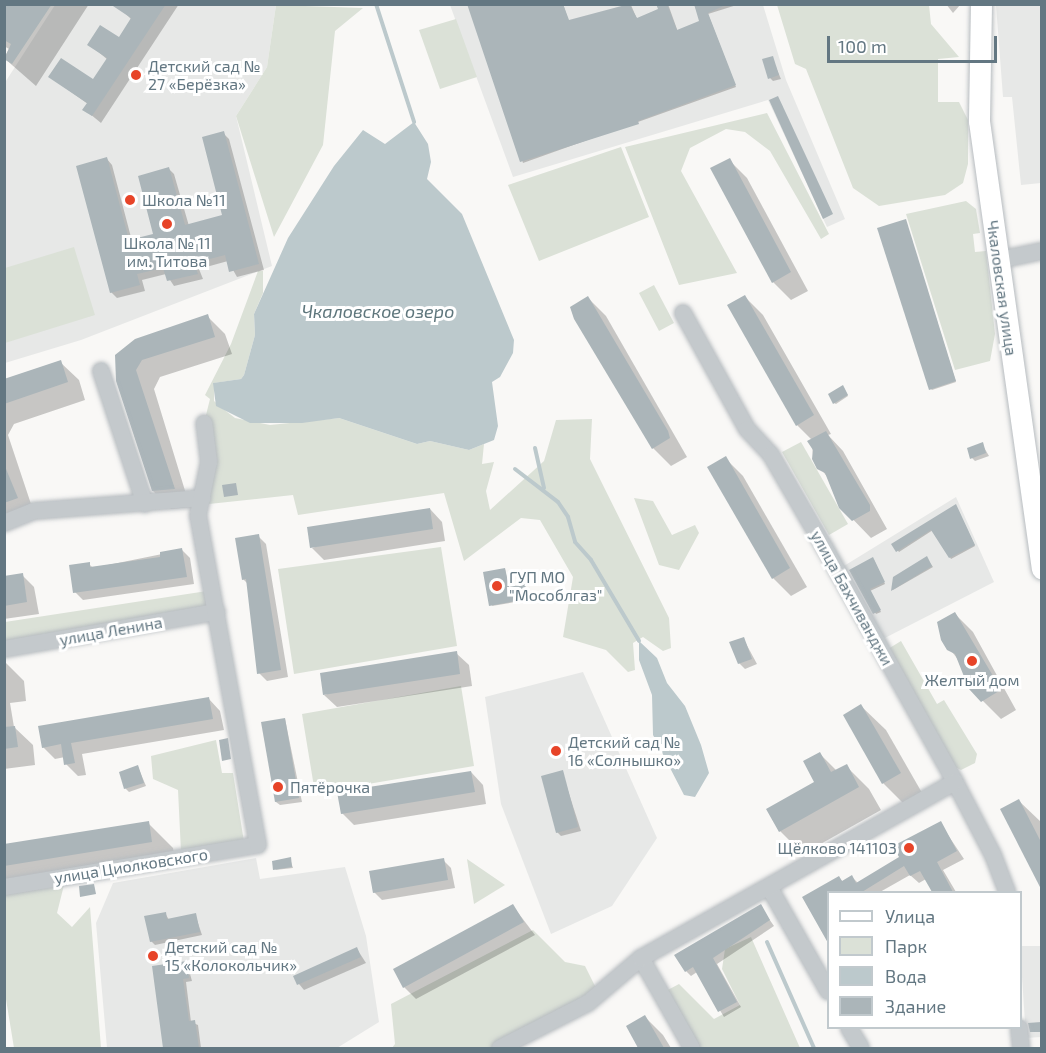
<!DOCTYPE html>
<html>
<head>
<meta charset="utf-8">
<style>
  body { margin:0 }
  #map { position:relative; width:1046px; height:1053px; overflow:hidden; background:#f9f8f6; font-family:"Exo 2",sans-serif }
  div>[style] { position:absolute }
  .built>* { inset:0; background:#e7e8e7 }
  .green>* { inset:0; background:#dbe1d7 }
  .water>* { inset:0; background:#bcc9cc }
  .shadow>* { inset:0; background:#0003 }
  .stream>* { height:4px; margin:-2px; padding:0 2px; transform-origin:2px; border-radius:2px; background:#bcc9cc }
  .building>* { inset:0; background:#abb5b9 }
  .roads { filter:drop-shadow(0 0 2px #b7bcc0) drop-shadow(0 0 2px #b7bcc0) }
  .minor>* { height:16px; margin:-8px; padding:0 8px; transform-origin:8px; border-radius:8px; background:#c4c9cc }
  .major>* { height:21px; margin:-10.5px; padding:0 10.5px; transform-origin:10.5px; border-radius:10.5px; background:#fff }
  .dots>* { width:16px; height:16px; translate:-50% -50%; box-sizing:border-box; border:3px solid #fff; border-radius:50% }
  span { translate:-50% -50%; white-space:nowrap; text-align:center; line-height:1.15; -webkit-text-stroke:6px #fff; paint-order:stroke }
  .poi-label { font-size:16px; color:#637782 }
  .left { translate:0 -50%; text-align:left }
  .right { translate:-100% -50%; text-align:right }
  .street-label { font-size:16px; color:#637782 }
  .water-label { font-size:18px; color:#5e767c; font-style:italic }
  .frame { position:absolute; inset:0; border:6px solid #637782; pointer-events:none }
  .legend { position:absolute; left:827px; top:891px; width:195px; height:138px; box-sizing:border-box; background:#fff; border:2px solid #c1c9cd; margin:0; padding:8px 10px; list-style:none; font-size:18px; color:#637782 }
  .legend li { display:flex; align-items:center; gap:12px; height:30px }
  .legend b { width:30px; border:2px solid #c1c9cd }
  .scale { position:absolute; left:827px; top:36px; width:170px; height:27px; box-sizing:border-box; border:3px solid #637782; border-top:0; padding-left:8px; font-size:18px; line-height:21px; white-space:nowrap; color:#637782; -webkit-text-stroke:4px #fff; paint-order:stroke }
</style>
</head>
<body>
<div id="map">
  <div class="built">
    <i style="clip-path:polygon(55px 5px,276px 5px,267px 67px,236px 116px,272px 266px,81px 340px,5px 363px,4px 84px)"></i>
    <i style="clip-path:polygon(450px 5px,763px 5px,786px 80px,845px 219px,827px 227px,768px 100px,513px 177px)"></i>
    <i style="clip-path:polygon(996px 5px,1041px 5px,1041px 183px,1021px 185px,1012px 97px,1003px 97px)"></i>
    <i style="clip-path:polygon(956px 497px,994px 582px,879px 641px,839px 569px)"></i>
    <i style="clip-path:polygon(583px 672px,657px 838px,612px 906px,551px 934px,501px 804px,485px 697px)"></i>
    <i style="clip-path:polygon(256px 858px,260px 879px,345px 867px,366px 936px,379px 1022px,337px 1048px,107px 1048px,96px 923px,113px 883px)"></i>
    <i style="clip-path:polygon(1020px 946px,1041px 946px,1041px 1037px,1026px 1038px)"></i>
  </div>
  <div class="green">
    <i style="clip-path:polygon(276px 5px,363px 8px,335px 31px,323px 145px,274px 237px,236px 116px,267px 67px)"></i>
    <i style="clip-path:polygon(777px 5px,929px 5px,931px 24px,959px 57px,938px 59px,938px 102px,959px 102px,968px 120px,968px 164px,963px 183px,945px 195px,879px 206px,853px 188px,806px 69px,795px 64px)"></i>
    <i style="clip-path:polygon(456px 19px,477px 77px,440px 89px,419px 30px)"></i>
    <i style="clip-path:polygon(767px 113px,829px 234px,821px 239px,770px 151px,745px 132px,726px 129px,690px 148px,681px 171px,737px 273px,679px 285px,625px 147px)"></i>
    <i style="clip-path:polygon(621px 147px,649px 217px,539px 261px,508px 185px)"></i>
    <i style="clip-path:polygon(966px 201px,976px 209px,980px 233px,973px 234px,975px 252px,986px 251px,995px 334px,990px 361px,955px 370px,906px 214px)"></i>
    <i style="clip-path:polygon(74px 247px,95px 315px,5px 343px,5px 268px)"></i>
    <i style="clip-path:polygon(258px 271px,263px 271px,263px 293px,254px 314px,255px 335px,244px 375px,241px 379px,214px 383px,214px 401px,222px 408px,235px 418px,270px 425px,339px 418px,417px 444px,430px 441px,469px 450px,484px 444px,482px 464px,494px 462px,486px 491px,490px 510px,544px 461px,556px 420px,592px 419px,590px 459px,669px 618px,671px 648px,663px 651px,643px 637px,633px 643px,635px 670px,628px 672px,606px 650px,563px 637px,573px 577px,540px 520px,521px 518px,464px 561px,444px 493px,298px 515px,293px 495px,209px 504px,204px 423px,210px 399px,205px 395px,231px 344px)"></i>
    <i style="clip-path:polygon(654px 285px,674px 323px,659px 331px,639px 293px)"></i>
    <i style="clip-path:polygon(801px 442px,848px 524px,829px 535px,782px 452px)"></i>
    <i style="clip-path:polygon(634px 498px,653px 501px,672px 535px,695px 525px,699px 533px,679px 570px,659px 565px)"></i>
    <i style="clip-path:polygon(441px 547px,457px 646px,294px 674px,278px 569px)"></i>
    <i style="clip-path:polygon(207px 591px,210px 608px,5px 643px,5px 622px)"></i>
    <i style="clip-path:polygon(901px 641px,937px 704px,944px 700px,977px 754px,975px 763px,961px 770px,949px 764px,888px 649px)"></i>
    <i style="clip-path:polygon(461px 686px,474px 766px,315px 793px,302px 714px)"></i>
    <i style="clip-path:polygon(216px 740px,222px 773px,233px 773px,244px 842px,181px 852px,178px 790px,153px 779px,151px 756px)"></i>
    <i style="clip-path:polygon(467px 859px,505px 885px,474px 904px)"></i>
    <i style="clip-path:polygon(64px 885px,57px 913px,72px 927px,90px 907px,101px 1048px,14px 1048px,5px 993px,4px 895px)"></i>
    <i style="clip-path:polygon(533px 930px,565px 962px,585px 966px,597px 990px,493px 1048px,392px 1048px,395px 1044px,391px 1004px)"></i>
    <i style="clip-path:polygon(751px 937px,800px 1048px,696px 1048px,664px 992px,679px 984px,714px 1019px,740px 1005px,722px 969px,725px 949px)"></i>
  </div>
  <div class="water">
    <i style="clip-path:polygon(414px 122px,428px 144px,431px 162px,427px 179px,462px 214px,514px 340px,513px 353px,500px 377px,492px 382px,498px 426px,494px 440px,469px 450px,430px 441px,417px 444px,339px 418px,302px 423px,250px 423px,216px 406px,213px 383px,241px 379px,244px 375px,255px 335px,254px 314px,288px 238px,334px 166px,363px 130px,385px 144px)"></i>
    <i style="clip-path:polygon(639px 641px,657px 658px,667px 683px,685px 706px,701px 745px,709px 773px,695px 797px,684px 795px,653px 735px,652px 695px,639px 660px)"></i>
  </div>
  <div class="shadow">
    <i style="clip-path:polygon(5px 4px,89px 4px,36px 86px,4px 58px,9px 49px,4px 46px)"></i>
    <i style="clip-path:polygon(116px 4px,179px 4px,101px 123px,84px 109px,88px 104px,50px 77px,94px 81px,108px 60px,89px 44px,119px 39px,132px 20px)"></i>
    <i style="clip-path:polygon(469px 4px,563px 4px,569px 22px,631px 5px,637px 19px,659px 10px,657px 4px,668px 4px,678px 32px,701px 22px,694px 4px,740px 4px,708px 14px,736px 87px,523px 163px)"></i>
    <i style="clip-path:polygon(946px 4px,961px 4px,953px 13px)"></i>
    <i style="clip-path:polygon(772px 58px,781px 79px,773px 81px,770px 78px)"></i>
    <i style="clip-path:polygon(223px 133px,229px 139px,264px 270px,237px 277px,228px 261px,199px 269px,203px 279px,174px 286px,166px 274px,142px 280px,145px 291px,117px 298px,111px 292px,107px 159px,112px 165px,132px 241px,155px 235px,169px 169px,174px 174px,189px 226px,224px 216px)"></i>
    <i style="clip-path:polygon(729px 160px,747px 178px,808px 291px,791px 300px,773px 282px)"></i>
    <i style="clip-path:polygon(906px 222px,956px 382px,932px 390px,931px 389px)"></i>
    <i style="clip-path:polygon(745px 297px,763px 315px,831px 434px,828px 435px,843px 451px,887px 529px,871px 538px,841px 507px,837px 489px,813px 459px,812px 440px,797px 425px)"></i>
    <i style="clip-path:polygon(588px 298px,606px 316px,687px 457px,671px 466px,653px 448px)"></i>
    <i style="clip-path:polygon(207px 316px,225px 334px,232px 354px,160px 377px,154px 389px,190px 507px,171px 509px,153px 491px,117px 356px)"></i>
    <i style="clip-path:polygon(60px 362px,79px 380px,85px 400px,14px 424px,8px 435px,35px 516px,4px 516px,4px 381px)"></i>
    <i style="clip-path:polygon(844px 388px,848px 396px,836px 404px,834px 403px)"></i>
    <i style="clip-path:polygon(982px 444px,989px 456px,975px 461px,972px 458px)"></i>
    <i style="clip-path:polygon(725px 458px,743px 476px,807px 587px,791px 596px,773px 578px)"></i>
    <i style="clip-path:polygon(956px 506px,975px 546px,951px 559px,933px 530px,899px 552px,893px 544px)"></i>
    <i style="clip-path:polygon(430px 509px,442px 522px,445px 541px,324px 560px,312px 548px)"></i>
    <i style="clip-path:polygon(258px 536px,266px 544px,288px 677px,267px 681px,259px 673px,248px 584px,243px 579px)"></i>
    <i style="clip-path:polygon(182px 550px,190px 558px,194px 584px,83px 600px,75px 592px,89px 564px,93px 568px)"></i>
    <i style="clip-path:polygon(874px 560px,885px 584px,870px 591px,881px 612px,876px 614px,851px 570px)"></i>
    <i style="clip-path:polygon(928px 560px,933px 567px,893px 590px,895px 578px)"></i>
    <i style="clip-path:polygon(505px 569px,509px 589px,525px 586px,528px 600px,492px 606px)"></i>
    <i style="clip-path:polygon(22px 575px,34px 587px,39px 614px,4px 619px,4px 583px)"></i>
    <i style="clip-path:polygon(955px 614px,973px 632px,1016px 710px,1001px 719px,970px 688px,966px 670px,943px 640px)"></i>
    <i style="clip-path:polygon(743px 638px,757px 664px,745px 669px,739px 663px)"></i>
    <i style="clip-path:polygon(456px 653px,469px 665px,472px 686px,337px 707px,324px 695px)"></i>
    <i style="clip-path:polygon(6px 663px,24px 681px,26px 701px,10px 703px,14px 727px,33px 745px,35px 765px,4px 769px)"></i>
    <i style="clip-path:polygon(209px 699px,220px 711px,224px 730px,82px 754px,86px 775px,78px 776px,66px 764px,65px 757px,55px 759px,43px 747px)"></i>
    <i style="clip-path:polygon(861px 706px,886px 730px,925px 798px,908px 808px,883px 783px)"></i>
    <i style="clip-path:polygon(285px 719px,302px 802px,280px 805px,276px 802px)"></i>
    <i style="clip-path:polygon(820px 754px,837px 771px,846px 766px,869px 789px,881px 810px,803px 854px,780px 831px,816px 783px)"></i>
    <i style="clip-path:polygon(138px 767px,146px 786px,129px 792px,125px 788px)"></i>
    <i style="clip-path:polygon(471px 772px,483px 785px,486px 804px,354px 825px,342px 813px)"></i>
    <i style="clip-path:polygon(562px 772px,581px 831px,561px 836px,557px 832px)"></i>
    <i style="clip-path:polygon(1019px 801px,1042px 823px,1042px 886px,1002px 810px)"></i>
    <i style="clip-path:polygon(148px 823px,173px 848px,176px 867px,4px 894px,4px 846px)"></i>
    <i style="clip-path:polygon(940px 823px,964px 859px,943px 870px,956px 892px,933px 892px,926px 879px,919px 883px,910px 875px,880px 892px,828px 892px,828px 940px,804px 898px,839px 878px,843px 882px,852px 877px,858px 883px,901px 858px)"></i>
    <i style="clip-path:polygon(290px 859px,293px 868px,275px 870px)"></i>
    <i style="clip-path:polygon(443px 860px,451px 868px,455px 888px,382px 900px,374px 892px)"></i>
    <i style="clip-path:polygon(513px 906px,535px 935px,416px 999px,404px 987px)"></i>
    <i style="clip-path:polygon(760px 906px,774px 926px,717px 964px,741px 1007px,724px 1017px,697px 972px,691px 976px,686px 971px)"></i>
    <i style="clip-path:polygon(165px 913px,169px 920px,195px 914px,202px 935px,155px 945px,151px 941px)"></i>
    <i style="clip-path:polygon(357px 949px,366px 963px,304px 990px,299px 984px,295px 976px)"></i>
    <i style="clip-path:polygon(187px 963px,192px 981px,186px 982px,191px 1022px,198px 1025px,201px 1048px,165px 1048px,154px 967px)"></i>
    <i style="clip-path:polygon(645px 1017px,663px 1035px,671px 1048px,640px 1048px,628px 1027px)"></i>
  </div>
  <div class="stream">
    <i style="left:376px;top:4px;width:124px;rotate:72.1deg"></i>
    <i style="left:535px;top:448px;width:41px;rotate:77.3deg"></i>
    <i style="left:515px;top:469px;width:54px;rotate:37.5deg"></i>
    <i style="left:558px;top:502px;width:18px;rotate:56deg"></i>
    <i style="left:568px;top:517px;width:26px;rotate:74deg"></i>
    <i style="left:575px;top:542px;width:24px;rotate:48deg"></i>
    <i style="left:591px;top:560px;width:94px;rotate:59.3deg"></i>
    <i style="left:767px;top:942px;width:116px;rotate:66.1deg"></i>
  </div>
  <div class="building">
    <i style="clip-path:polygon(4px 4px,52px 4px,12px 64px,4px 59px,11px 44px,4px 40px)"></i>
    <i style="clip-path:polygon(110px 4px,166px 4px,92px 116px,82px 110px,87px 103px,48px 77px,61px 58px,93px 79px,107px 58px,87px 45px,100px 25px,119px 37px,131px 18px)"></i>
    <i style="clip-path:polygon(467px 4px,563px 4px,569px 20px,629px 4px,637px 18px,658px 9px,656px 4px,667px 4px,677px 30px,699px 21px,694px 4px,728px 4px,708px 13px,736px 85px,638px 121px,639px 124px,520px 162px)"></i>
    <i style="clip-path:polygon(773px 56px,779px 75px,768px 79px,762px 59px)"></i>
    <i style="clip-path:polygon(778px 96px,833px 214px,823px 219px,769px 100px)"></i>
    <i style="clip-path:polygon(224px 131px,259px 264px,229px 272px,225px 255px,194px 263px,198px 274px,167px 281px,163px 268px,137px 274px,140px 285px,110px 293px,76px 166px,107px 157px,129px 240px,153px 234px,138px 176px,169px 167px,185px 225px,222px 215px,202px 137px)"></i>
    <i style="clip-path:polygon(730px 158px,791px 272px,772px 283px,710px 168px)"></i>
    <i style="clip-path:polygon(906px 219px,956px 381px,929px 390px,877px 228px)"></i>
    <i style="clip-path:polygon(745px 295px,814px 415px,796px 426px,727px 305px)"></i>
    <i style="clip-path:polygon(588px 296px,668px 431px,670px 438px,652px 449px,574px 319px,570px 307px)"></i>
    <i style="clip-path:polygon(208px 314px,215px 337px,142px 360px,136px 370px,175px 489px,152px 491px,116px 381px,115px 355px,135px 339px)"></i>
    <i style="clip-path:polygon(61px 360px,68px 382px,4px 404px,4px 379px)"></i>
    <i style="clip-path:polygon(843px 385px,848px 395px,833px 404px,828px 394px)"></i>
    <i style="clip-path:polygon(826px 431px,870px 505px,870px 511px,852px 521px,839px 508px,825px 473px,817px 469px,812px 459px,813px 450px,807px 441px)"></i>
    <i style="clip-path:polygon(983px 442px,986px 453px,970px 459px,967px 448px)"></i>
    <i style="clip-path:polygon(726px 456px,790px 568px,772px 579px,707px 467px)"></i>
    <i style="clip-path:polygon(4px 464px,18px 498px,4px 503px)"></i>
    <i style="clip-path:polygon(236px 483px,238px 495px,224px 497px,222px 485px)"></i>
    <i style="clip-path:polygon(956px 504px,975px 545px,949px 558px,931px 530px,896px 552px,891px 544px)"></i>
    <i style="clip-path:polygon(430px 508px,433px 529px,310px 548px,307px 527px)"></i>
    <i style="clip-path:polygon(259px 534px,281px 670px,257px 674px,246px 579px,242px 580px,235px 538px)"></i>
    <i style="clip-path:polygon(182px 548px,187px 577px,73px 593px,69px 565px,90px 562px,90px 567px,160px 557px,160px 552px)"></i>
    <i style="clip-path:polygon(927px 556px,932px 566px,891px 591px,893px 577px)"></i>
    <i style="clip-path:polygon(873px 557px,885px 582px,870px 589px,881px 610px,873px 614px,849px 570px)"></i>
    <i style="clip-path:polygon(505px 568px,509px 587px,525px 584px,528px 599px,489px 606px,483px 572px)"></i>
    <i style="clip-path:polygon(23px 573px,27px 602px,4px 606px,4px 576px)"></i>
    <i style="clip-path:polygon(955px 612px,999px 686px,999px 691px,981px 702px,969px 689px,955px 654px,947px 650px,941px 640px,937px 622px)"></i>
    <i style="clip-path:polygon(744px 637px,752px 659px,738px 664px,729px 642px)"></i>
    <i style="clip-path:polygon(457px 651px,460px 674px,323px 695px,320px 673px)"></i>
    <i style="clip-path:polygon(209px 697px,213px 719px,71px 743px,75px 763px,64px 765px,61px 744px,42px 748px,38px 726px)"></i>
    <i style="clip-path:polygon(861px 704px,901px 773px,882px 784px,843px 715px)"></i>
    <i style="clip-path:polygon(285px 718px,299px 798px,275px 802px,261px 722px)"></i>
    <i style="clip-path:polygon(15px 726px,18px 747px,4px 749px,4px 727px)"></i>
    <i style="clip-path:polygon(228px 738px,231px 759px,222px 761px,219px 740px)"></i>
    <i style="clip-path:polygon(820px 752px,831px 772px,847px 764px,859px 787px,779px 832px,766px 809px,814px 782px,803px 761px)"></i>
    <i style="clip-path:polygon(138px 765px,144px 783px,124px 789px,119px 772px)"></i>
    <i style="clip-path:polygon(563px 770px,578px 827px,556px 833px,541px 776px)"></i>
    <i style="clip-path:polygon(471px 771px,475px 792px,341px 814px,337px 792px)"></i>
    <i style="clip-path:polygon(1019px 799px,1041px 842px,1041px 889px,1000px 809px)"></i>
    <i style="clip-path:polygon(149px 821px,152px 842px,4px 866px,4px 844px)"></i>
    <i style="clip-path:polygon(941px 821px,957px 851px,937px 862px,953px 892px,932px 892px,920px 871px,910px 876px,904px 866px,862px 892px,828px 892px,828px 943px,802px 897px,839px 876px,842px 881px,852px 875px,856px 883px,899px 857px,893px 846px)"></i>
    <i style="clip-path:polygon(291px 857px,292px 867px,273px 870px,272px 861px)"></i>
    <i style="clip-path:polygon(444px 858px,448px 880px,373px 893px,369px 871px)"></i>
    <i style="clip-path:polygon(94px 884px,96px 894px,80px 897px,79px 886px)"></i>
    <i style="clip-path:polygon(513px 904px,524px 922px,403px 988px,393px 969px)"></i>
    <i style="clip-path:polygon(761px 904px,770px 920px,713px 958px,737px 1002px,718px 1012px,693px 967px,685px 972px,674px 955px)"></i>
    <i style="clip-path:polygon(166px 912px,167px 919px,196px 913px,200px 932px,150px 942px,144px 916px)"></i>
    <i style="clip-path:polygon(357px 947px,361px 957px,297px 985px,293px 976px)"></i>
    <i style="clip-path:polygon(187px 961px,189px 978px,183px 979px,189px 1021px,195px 1020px,199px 1048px,163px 1048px,152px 966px)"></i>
    <i style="clip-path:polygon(645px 1015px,656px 1034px,664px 1048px,638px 1048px,626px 1026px)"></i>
    <i style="clip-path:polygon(1041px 1022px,1041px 1032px,1030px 1032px,1028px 1023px)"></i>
  </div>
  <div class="roads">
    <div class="minor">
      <i style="left:999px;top:260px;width:44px;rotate:-11.8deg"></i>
      <i style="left:683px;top:313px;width:132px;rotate:61.1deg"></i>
      <i style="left:747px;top:429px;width:35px;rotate:47deg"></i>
      <i style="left:771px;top:455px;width:108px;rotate:59.9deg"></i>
      <i style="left:825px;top:548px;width:268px;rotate:60.9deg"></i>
      <i style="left:955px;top:782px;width:82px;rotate:62.5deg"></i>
      <i style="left:993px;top:855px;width:40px;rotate:69deg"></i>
      <i style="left:101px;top:371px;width:140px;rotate:71.7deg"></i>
      <i style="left:4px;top:523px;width:32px;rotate:-22deg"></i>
      <i style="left:34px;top:511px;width:169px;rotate:-4.4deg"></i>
      <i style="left:4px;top:649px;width:216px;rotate:-9.9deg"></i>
      <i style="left:4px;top:887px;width:257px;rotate:-9.4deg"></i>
      <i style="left:258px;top:845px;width:335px;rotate:-100.3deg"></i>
      <i style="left:198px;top:515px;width:54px;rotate:-78.3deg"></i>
      <i style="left:209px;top:462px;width:39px;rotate:-97deg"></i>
      <i style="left:769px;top:887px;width:120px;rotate:60.4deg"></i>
      <i style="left:641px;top:958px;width:103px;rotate:60.5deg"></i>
      <i style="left:849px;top:1028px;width:23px;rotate:59deg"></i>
      <i style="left:1019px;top:1028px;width:20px;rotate:84deg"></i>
      <i style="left:500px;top:1048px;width:99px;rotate:-27.1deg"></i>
      <i style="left:588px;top:1003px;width:70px;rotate:-40.3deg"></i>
      <i style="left:641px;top:958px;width:360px;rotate:-29.3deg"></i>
    </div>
    <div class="major">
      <i style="left:981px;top:4px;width:117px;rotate:91deg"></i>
      <i style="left:979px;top:121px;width:452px;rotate:82deg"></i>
    </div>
  </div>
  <div class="dots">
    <i style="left:136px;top:75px;background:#e74428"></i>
    <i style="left:130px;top:200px;background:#e74428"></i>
    <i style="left:167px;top:224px;background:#e74428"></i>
    <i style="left:497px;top:586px;background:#e74428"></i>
    <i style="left:972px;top:661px;background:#e74428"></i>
    <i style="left:556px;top:751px;background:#e74428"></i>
    <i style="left:278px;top:787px;background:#e74428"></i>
    <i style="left:909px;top:848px;background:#e74428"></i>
    <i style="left:153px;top:956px;background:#e74428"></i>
  </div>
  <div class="poi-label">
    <span class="left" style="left:148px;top:75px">Детский сад №<br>27 «Берёзка»</span>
    <span class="left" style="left:142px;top:200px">Школа №11</span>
    <span style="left:167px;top:252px">Школа № 11<br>им. Титова</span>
    <span class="left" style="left:509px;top:586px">ГУП МО<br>"Мособлгаз"</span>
    <span style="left:972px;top:680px">Желтый дом</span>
    <span class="left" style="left:568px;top:751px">Детский сад №<br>16 «Солнышко»</span>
    <span class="left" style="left:290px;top:787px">Пятёрочка</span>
    <span class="right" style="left:897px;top:848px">Щёлково 141103</span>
    <span class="left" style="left:165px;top:956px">Детский сад №<br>15 «Колокольчик»</span>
  </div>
  <div class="street-label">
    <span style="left:1002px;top:288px;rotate:82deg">Чкаловская улица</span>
    <span style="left:852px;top:598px;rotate:61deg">улица Бахчиванджи</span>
    <span style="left:111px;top:631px;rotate:-10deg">улица Ленина</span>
    <span style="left:131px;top:866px;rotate:-9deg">улица Циолковского</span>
  </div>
  <div class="water-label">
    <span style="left:378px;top:311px">Чкаловское озеро</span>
  </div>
  <div class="frame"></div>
  <ul class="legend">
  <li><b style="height:8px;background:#fff"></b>Улица</li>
  <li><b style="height:16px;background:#dbe1d7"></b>Парк</li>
  <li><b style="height:16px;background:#bcc9cc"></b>Вода</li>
  <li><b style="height:16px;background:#abb5b9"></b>Здание</li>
  </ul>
  <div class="scale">100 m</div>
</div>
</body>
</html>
